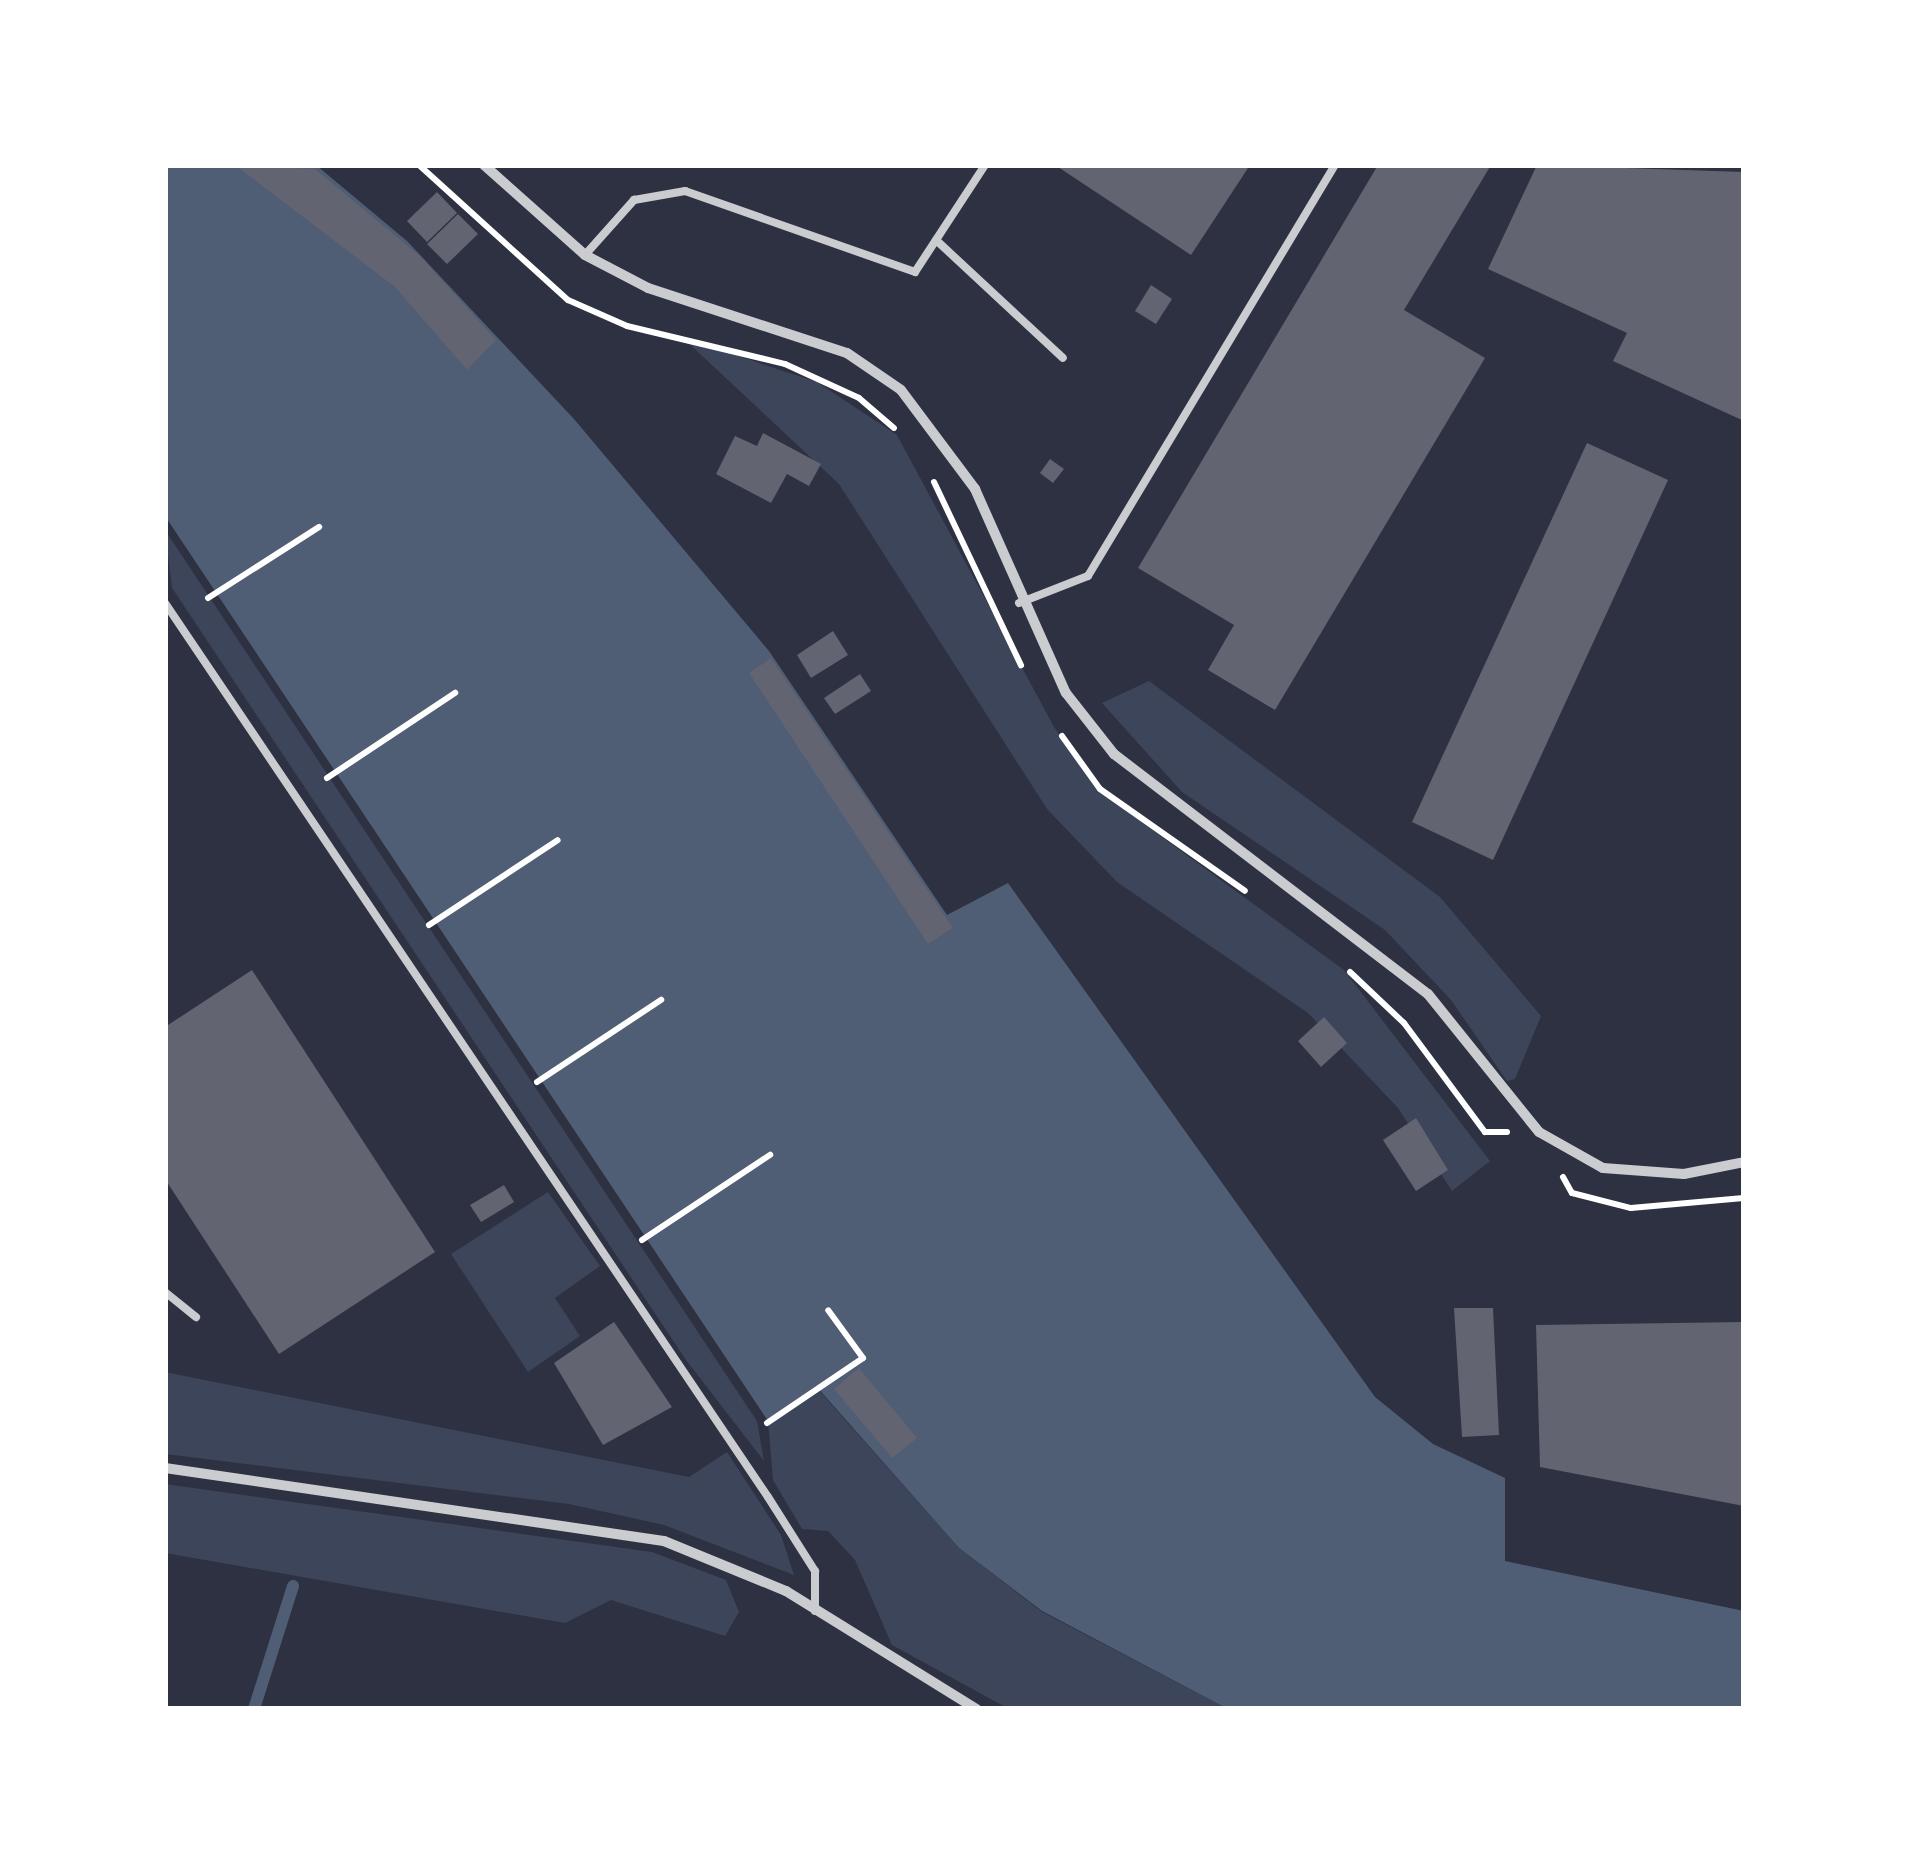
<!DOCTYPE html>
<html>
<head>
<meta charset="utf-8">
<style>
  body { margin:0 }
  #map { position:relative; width:1909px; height:1874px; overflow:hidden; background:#2d3142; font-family:"Alegreya Sans",sans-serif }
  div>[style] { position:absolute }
  .green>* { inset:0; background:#3c4559 }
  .water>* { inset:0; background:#4f5d75 }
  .stream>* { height:12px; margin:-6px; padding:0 6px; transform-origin:6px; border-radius:6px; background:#4f5d75 }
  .building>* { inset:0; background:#626471 }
  .path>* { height:6px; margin:-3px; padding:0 3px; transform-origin:3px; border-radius:3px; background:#fff }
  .service>* { height:8px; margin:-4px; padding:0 4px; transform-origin:4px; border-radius:4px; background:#caccd0 }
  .minor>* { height:10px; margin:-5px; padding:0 5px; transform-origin:5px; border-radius:5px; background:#caccd0 }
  span { translate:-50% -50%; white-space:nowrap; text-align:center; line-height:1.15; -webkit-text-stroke:10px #fff; paint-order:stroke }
  .frame { position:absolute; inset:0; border:168px solid #fff; pointer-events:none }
</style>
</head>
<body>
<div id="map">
  <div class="green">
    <i style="clip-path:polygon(683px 338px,817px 382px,897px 435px,1054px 727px,1099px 791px,1344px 970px,1490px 1161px,1452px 1191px,1398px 1108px,1308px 1013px,1117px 882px,1047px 809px,839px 484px)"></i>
    <i style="clip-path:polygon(165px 530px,757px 1421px,764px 1461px,686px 1360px,172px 588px)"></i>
    <i style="clip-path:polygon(1149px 681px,1440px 897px,1541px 1016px,1515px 1079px,1507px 1081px,1451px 1000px,1385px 930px,1182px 792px,1102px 703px)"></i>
    <i style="clip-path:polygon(548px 1192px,600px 1266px,555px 1298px,580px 1336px,528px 1372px,451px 1254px)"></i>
    <i style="clip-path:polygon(165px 1372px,689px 1477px,727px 1452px,781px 1535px,794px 1575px,664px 1525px,569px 1504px,165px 1454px)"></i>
    <i style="clip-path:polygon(815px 1386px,959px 1548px,1042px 1612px,1228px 1709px,1009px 1709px,892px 1645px,855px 1560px,828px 1531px,802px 1529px,773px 1480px,768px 1421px)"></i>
    <i style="clip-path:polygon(165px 1484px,652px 1552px,726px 1580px,739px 1612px,725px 1636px,611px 1600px,565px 1623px,165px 1553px)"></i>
  </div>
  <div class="water">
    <i style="clip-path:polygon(165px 165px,316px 165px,407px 241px,574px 419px,769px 651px,947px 915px,1008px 883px,1375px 1397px,1433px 1444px,1505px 1478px,1505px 1561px,1744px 1611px,1744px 1709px,1228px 1709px,1042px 1611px,959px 1548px,816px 1386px,768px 1421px,165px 516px)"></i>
  </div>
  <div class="stream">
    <i style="left:254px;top:1709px;width:129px;rotate:-72.4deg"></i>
  </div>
  <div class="building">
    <i style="clip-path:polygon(235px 165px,315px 169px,421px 257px,496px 340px,467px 370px,395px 287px)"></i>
    <i style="clip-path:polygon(1055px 165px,1250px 165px,1191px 255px)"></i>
    <i style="clip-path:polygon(1378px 165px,1491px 165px,1404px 310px,1485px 358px,1275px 710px,1208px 670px,1234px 625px,1138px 568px)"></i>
    <i style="clip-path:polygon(1537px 165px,1744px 172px,1744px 421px,1613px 361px,1627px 333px,1488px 269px)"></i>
    <i style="clip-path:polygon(437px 192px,457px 213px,427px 242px,407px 221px)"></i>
    <i style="clip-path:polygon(458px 214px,478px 234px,447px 264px,427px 244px)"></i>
    <i style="clip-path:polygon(1151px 285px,1172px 299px,1156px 324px,1135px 311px)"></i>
    <i style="clip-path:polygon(763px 433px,821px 464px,809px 486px,787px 474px,771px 503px,716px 474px,735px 436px,757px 446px)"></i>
    <i style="clip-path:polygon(1587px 443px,1668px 480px,1493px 860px,1412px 822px)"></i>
    <i style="clip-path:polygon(1050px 459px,1064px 469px,1053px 483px,1040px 473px)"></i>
    <i style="clip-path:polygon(833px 631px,848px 655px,811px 678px,797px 655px)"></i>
    <i style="clip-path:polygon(771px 658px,953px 928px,928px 944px,749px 673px)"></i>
    <i style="clip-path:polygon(860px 674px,871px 691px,835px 714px,824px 698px)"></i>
    <i style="clip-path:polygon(252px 970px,435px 1252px,279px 1354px,165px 1179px,165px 1027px)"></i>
    <i style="clip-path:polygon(1324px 1017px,1347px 1043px,1321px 1067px,1298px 1041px)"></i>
    <i style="clip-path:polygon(1416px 1118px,1448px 1170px,1416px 1191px,1383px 1140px)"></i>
    <i style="clip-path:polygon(504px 1185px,514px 1202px,481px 1222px,470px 1205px)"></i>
    <i style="clip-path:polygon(1454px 1308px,1493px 1308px,1499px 1435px,1462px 1437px)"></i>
    <i style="clip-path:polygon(614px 1322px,672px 1407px,603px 1445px,554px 1363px)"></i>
    <i style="clip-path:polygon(1744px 1322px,1744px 1506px,1540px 1467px,1536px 1325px)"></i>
    <i style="clip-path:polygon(859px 1368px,917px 1438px,892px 1458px,834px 1389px)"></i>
  </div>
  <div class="path">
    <i style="left:419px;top:165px;width:201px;rotate:42.2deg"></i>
    <i style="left:568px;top:300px;width:64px;rotate:23.8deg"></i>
    <i style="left:627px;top:326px;width:163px;rotate:13.5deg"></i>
    <i style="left:785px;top:364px;width:81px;rotate:24.7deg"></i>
    <i style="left:859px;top:398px;width:46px;rotate:40.6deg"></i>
    <i style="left:934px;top:482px;width:203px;rotate:64.6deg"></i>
    <i style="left:208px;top:598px;width:132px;rotate:-32.6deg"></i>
    <i style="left:1062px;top:736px;width:65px;rotate:54.4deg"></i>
    <i style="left:1100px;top:789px;width:177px;rotate:35.1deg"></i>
    <i style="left:327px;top:778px;width:154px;rotate:-33.6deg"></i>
    <i style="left:429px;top:925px;width:154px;rotate:-33.4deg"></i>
    <i style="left:1350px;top:972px;width:74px;rotate:43.4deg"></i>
    <i style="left:1404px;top:1023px;width:136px;rotate:53.4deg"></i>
    <i style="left:1485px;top:1132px;width:22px"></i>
    <i style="left:537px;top:1082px;width:149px;rotate:-33.5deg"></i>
    <i style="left:1563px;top:1177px;width:18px;rotate:61deg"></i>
    <i style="left:1572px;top:1193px;width:61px;rotate:14.3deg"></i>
    <i style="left:1631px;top:1208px;width:113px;rotate:-5.1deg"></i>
    <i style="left:642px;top:1240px;width:154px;rotate:-33.6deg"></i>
    <i style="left:767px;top:1423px;width:116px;rotate:-34.1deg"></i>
    <i style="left:863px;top:1358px;width:59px;rotate:-126.1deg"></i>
  </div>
  <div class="service">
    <i style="left:936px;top:240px;width:173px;rotate:42.9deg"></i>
    <i style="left:585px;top:255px;width:74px;rotate:-48.3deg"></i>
    <i style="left:634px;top:200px;width:52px;rotate:-10deg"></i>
    <i style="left:685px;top:191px;width:244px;rotate:19.4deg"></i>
    <i style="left:915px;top:272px;width:128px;rotate:-56.8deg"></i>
    <i style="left:165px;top:603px;width:1078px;rotate:56deg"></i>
    <i style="left:768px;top:1497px;width:88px;rotate:57.6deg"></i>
    <i style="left:815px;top:1571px;width:40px;rotate:90deg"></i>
    <i style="left:1019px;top:603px;width:74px;rotate:-21.4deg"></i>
    <i style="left:1088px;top:576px;width:480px;rotate:-59deg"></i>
    <i style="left:165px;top:1292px;width:40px;rotate:39deg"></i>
  </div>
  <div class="minor">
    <i style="left:484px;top:165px;width:135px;rotate:41.7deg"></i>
    <i style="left:585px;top:255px;width:71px;rotate:27.6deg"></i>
    <i style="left:648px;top:288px;width:209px;rotate:18.1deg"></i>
    <i style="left:847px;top:353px;width:65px;rotate:34.4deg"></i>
    <i style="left:901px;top:390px;width:124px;rotate:53.2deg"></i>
    <i style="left:975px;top:489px;width:223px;rotate:66deg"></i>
    <i style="left:1066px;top:693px;width:78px;rotate:51.8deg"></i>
    <i style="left:1114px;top:754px;width:395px;rotate:37.4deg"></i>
    <i style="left:1428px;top:994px;width:177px;rotate:51.2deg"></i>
    <i style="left:1539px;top:1132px;width:73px;rotate:29.4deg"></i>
    <i style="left:1603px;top:1168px;width:81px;rotate:4.2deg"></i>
    <i style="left:1684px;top:1174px;width:61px;rotate:-11.3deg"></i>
    <i style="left:165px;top:1468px;width:504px;rotate:8.32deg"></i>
    <i style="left:664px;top:1541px;width:132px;rotate:22.3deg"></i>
    <i style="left:786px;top:1591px;width:224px;rotate:31.8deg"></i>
  </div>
  <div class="frame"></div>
</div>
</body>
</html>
